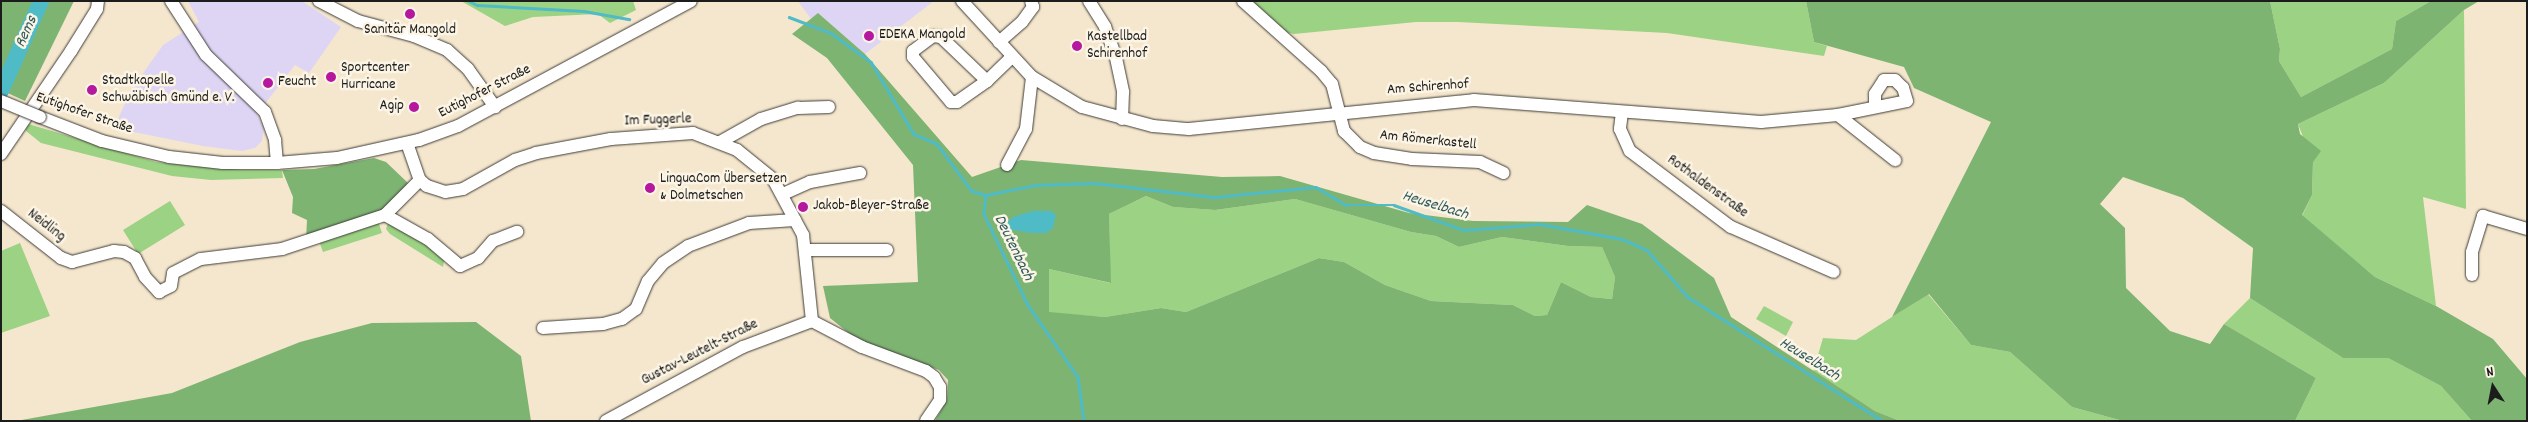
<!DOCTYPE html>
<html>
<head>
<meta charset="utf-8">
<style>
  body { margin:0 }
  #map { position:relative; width:2528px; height:422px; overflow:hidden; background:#f5e7cd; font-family:Dekko,sans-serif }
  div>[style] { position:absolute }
  .built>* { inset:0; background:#ded5f5 }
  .green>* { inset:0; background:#9cd283 }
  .forest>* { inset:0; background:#7db471 }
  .water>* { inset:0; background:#4ebbc6 }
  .stream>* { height:2.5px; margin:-1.25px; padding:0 1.25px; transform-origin:1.25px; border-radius:1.25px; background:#4ebbc6 }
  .river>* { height:16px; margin:-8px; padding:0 8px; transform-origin:8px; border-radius:8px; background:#4ebbc6 }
  .roads { filter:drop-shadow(0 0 1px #3d3a37) drop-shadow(0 0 1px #3d3a37) }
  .minor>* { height:12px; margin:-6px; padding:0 6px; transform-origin:6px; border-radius:6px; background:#fff }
  .bridges { filter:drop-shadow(0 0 1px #3d3a37) drop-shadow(0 0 1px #3d3a37) }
  .minor-bridge>* { height:12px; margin:-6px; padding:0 6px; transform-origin:6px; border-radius:6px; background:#fff }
  .dots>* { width:14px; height:14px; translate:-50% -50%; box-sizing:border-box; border:2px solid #fcf5e5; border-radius:50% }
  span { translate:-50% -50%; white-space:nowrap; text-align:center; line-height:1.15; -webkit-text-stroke:5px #fcf5e5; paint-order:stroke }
  .poi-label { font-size:15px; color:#1c1c1c }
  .left { translate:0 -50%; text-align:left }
  .right { translate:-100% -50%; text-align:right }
  .street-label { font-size:15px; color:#1c1c1c }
  .water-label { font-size:16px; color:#305c60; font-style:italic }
  .frame { position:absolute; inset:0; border:2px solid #1c1c1c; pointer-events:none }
  .north { position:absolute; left:2468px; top:362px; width:50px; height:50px; -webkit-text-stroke:4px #fcf5e5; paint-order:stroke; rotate:349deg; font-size:14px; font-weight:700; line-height:20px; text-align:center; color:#1c1c1c }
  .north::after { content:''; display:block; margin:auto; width:18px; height:22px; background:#1c1c1c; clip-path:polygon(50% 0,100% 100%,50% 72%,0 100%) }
</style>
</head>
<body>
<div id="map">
  <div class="built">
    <i style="clip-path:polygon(188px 1px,302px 1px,341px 27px,309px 73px,295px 65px,257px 114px,264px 128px,262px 141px,255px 148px,242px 151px,203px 146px,114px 128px,131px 90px,163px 45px,199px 22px)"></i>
    <i style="clip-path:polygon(798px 1px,934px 1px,865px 54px,819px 14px,811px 19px)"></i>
  </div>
  <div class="green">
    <i style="clip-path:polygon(461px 1px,633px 1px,636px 10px,610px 23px,598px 14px,533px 17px,505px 26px)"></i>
    <i style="clip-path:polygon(1249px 1px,1806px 1px,1814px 42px,1827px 46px,1824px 56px,1667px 33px,1458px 22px,1416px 22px,1294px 34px,1285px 32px)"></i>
    <i style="clip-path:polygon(2270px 1px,2431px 1px,2396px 21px,2392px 49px,2301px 97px,2279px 61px,2280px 49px)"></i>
    <i style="clip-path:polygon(2464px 10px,2466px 209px,2423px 197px,2436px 306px,2375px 277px,2302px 216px,2312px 195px,2313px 162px,2298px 124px,2384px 83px)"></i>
    <i style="clip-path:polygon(25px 123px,156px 162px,242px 170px,282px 170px,283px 178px,211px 180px,172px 176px,41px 143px,26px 131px)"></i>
    <i style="clip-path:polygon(1146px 196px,1173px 207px,1215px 210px,1295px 199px,1411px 232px,1436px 236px,1459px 247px,1502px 237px,1568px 246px,1602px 247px,1615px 277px,1612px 299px,1591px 297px,1561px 282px,1547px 315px,1535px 316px,1513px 305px,1431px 301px,1385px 285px,1344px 262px,1319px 258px,1186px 312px,1161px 308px,1105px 317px,1049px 313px,1049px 269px,1110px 283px,1109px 214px)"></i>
    <i style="clip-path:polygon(170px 201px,185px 225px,138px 254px,123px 230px)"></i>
    <i style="clip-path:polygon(389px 220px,445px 255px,443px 267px,390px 234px,386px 229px)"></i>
    <i style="clip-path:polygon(378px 221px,382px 233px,323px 252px,319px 241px)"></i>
    <i style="clip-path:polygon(20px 243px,50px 316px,1px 333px,1px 251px)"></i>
    <i style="clip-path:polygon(1928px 294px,1971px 345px,2010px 352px,2072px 407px,2123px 421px,1900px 421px,1875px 411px,1813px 372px,1823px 338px,1856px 340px)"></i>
    <i style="clip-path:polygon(2250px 298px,2343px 358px,2388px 358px,2441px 386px,2472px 421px,2295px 421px,2316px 378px,2224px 324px)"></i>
    <i style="clip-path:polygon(1764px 306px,1793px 322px,1786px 336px,1756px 319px)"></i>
  </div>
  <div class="forest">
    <i style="clip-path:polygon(1px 1px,74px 1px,25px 101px,1px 90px)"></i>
    <i style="clip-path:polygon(1806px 1px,2270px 1px,2280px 49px,2279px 61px,2301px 97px,2392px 49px,2396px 21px,2431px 1px,2479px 1px,2464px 10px,2384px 83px,2298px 124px,2300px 134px,2321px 151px,2313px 162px,2312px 195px,2302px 215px,2375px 277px,2436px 306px,2493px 339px,2527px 379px,2527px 421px,2472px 421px,2441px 386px,2388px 358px,2343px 358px,2250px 298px,2253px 248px,2183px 198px,2123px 177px,2100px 204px,2125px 228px,2126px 288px,2170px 331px,2210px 344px,2224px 324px,2316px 378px,2295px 421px,2123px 421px,2072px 407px,2010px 352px,1971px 345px,1929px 294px,1892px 317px,1991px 122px,1914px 88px,1904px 67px,1814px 42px)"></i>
    <i style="clip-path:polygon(evenodd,818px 13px,865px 54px,972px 177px,1021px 160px,1222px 177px,1280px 176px,1409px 213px,1473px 221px,1568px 222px,1587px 205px,1642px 224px,1714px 278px,1731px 317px,1875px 411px,1900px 421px,935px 421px,947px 400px,948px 380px,939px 370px,860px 342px,830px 318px,823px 286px,918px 282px,913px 165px,827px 58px,792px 34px,818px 13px,1146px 196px,1173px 207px,1215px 210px,1295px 199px,1411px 232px,1436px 236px,1459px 247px,1502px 237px,1568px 246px,1602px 247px,1615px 277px,1612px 299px,1591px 297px,1561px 282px,1547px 315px,1535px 316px,1513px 305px,1431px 301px,1385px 285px,1344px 262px,1319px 258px,1186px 312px,1161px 308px,1105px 317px,1049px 312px,1049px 269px,1111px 283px,1109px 214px,1146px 196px)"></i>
    <i style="clip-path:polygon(374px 158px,386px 162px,408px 183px,395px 203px,380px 214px,306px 240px,307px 220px,292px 213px,293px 197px,282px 170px,314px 169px)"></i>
    <i style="clip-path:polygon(476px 322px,521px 356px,531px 421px,16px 421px,172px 393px,300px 342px,372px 323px)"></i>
  </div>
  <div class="water">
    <i style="clip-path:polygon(1033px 211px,1051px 211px,1056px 215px,1053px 228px,1046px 233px,1032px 233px,1006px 229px,1006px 224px,1013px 217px)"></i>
  </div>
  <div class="stream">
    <i style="left:469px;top:1px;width:9px;rotate:27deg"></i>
    <i style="left:477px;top:5px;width:107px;rotate:3.2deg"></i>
    <i style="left:584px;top:11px;width:46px;rotate:10.1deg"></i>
    <i style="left:789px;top:17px;width:45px;rotate:20.9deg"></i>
    <i style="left:831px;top:33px;width:49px;rotate:35.9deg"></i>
    <i style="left:871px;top:62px;width:84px;rotate:59.2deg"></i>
    <i style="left:914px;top:134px;width:25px;rotate:23deg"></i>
    <i style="left:937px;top:144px;width:59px;rotate:53.3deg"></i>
    <i style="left:972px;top:191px;width:15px;rotate:16deg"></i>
    <i style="left:986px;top:195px;width:19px;rotate:96deg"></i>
    <i style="left:984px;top:214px;width:101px;rotate:64.2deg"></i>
    <i style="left:1028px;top:305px;width:88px;rotate:55.2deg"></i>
    <i style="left:1078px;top:377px;width:44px;rotate:82.2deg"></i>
    <i style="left:986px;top:195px;width:50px;rotate:-11.5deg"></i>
    <i style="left:1035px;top:185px;width:60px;rotate:-1.9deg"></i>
    <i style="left:1095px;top:183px;width:121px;rotate:6.7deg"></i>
    <i style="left:1215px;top:197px;width:101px;rotate:-5.7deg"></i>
    <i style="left:1316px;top:187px;width:35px;rotate:31deg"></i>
    <i style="left:1346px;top:205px;width:48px"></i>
    <i style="left:1394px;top:205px;width:74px;rotate:19.7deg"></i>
    <i style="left:1464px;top:230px;width:76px;rotate:-4.5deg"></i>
    <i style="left:1540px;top:224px;width:83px;rotate:10.4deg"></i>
    <i style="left:1622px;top:239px;width:27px;rotate:24deg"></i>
    <i style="left:1647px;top:250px;width:62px;rotate:48.9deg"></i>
    <i style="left:1688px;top:297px;width:231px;rotate:32.5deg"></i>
  </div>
  <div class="river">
    <i style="left:1px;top:91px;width:98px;rotate:-66deg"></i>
  </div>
  <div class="roads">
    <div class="minor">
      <i style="left:171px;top:1px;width:64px;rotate:57.1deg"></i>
      <i style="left:206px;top:55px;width:82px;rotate:44deg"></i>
      <i style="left:265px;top:112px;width:30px;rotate:70deg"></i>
      <i style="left:275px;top:140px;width:23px;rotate:85deg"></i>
      <i style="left:319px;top:1px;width:44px;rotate:27.1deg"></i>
      <i style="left:358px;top:21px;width:58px;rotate:15deg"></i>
      <i style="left:414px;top:36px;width:36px;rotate:23deg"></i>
      <i style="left:447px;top:50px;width:28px;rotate:42deg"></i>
      <i style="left:468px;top:69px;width:47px;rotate:54.6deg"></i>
      <i style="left:962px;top:1px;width:103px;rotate:47.4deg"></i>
      <i style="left:1032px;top:77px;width:58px;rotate:31deg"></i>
      <i style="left:1082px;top:107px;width:73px;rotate:15deg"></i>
      <i style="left:1153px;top:126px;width:36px;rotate:5deg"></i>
      <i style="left:1189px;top:129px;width:286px;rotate:-5.8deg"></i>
      <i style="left:1474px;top:100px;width:288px;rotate:4.4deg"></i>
      <i style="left:1761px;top:122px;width:77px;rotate:-5.2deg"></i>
      <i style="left:1838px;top:115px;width:70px;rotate:-11.5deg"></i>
      <i style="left:1907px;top:101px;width:14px;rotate:-107deg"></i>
      <i style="left:1903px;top:88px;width:11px;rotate:-135deg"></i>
      <i style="left:1895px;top:80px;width:11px;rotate:180deg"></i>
      <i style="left:1884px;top:80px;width:17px;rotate:123deg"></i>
      <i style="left:1875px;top:94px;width:12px;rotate:90deg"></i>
      <i style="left:1089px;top:1px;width:31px;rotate:58deg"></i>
      <i style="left:1105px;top:27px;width:33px;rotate:70deg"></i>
      <i style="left:1116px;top:58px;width:35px;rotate:78deg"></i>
      <i style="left:1123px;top:92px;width:27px;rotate:92deg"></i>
      <i style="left:1243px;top:1px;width:105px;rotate:41.9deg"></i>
      <i style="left:1321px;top:71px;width:17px;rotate:50deg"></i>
      <i style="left:1332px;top:84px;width:49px;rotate:75.7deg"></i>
      <i style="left:1344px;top:131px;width:23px;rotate:45deg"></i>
      <i style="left:1360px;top:147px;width:15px;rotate:23deg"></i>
      <i style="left:1374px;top:153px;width:38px;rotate:9deg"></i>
      <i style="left:1412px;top:159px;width:68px;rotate:2.5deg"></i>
      <i style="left:1480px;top:162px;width:26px;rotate:25deg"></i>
      <i style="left:999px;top:42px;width:30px;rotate:-41deg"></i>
      <i style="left:1022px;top:22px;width:19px;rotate:-54deg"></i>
      <i style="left:1033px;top:7px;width:6px;rotate:-108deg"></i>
      <i style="left:987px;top:81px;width:64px;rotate:-136.3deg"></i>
      <i style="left:941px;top:37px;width:8px;rotate:-173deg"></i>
      <i style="left:933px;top:36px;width:25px;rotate:143deg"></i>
      <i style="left:913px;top:51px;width:6px;rotate:90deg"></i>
      <i style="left:913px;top:57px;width:59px;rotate:49.8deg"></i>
      <i style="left:951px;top:102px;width:6px"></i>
      <i style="left:957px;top:102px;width:37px;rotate:-35deg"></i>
      <i style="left:987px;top:81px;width:35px;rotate:-44deg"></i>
      <i style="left:1622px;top:112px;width:17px;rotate:97deg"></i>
      <i style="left:1620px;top:129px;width:24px;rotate:66deg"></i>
      <i style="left:1630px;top:151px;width:126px;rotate:37deg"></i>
      <i style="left:1731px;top:227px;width:112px;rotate:23.6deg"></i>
      <i style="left:1838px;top:115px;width:73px;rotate:38.3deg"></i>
      <i style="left:40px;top:117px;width:66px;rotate:21.2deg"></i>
      <i style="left:102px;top:141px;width:69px;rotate:13.4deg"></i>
      <i style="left:169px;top:157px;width:54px;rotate:6.3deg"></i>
      <i style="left:223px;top:163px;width:54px"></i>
      <i style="left:277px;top:163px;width:60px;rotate:-4.8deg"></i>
      <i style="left:337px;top:158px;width:84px;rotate:-12.4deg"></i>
      <i style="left:419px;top:140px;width:41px;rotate:-19.7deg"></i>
      <i style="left:458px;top:126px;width:264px;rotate:-28.2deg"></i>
      <i style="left:720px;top:142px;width:47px;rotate:-29.3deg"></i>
      <i style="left:761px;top:119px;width:39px;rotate:-17deg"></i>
      <i style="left:798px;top:108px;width:31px;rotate:-2deg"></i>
      <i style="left:407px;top:143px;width:39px;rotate:71deg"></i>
      <i style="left:420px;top:180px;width:9px;rotate:41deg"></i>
      <i style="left:427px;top:186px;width:19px;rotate:18deg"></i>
      <i style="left:445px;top:192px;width:18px;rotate:-9deg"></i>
      <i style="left:463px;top:189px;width:60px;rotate:-29.1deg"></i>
      <i style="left:515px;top:160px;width:22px;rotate:-18deg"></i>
      <i style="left:536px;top:153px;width:76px;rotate:-10.6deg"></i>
      <i style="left:611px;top:139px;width:82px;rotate:-4.2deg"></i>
      <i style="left:693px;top:133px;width:47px;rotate:21.1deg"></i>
      <i style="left:737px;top:150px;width:46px;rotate:38.9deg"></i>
      <i style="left:773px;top:179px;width:64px;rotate:61.8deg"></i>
      <i style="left:803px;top:235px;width:86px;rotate:84deg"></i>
      <i style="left:812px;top:321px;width:56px;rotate:27.5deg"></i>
      <i style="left:862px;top:347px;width:68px;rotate:20.6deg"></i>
      <i style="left:926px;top:371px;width:10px;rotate:37deg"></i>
      <i style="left:934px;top:377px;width:12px;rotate:59deg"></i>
      <i style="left:940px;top:387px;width:13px;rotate:90deg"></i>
      <i style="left:940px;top:400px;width:25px;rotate:124deg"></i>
      <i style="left:1px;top:154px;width:125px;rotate:-55.8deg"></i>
      <i style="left:71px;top:51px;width:49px;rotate:-58.2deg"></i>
      <i style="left:97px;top:9px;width:8px;rotate:-83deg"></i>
      <i style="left:1007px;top:165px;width:41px;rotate:-62.2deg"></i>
      <i style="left:1026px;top:129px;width:52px;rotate:-83.4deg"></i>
      <i style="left:783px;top:194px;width:30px;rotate:-24deg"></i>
      <i style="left:810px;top:182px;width:51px;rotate:-10.2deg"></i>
      <i style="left:1px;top:211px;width:76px;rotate:38.1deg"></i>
      <i style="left:61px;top:258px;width:12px;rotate:20deg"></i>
      <i style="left:72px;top:262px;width:43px;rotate:-14.7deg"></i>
      <i style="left:114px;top:251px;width:10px;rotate:6deg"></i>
      <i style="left:124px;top:252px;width:13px;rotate:29deg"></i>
      <i style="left:135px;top:258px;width:21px;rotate:62deg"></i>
      <i style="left:145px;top:277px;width:21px;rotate:47deg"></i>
      <i style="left:159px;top:292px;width:13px;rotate:-27deg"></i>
      <i style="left:171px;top:286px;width:13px;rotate:-81deg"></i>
      <i style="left:173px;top:273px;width:31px;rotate:-27deg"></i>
      <i style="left:201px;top:259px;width:82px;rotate:-7deg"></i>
      <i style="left:282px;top:249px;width:108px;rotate:-18.3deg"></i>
      <i style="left:385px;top:215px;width:49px;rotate:-45deg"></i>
      <i style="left:385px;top:215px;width:49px;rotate:29.2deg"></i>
      <i style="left:428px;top:239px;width:42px;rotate:40.2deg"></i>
      <i style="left:460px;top:266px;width:20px;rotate:-24deg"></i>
      <i style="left:478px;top:258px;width:23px;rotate:-49deg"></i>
      <i style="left:493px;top:241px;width:26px;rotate:-21deg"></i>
      <i style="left:807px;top:250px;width:80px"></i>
      <i style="left:2472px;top:275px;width:23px;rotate:-90deg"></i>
      <i style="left:2472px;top:252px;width:38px;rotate:-73deg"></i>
      <i style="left:2483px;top:216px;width:46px;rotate:16.5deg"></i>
      <i style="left:543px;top:328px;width:60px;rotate:-3.8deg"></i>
      <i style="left:603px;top:324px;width:20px;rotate:-15deg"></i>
      <i style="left:622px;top:319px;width:17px;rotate:-36deg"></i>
      <i style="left:636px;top:309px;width:30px;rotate:-67deg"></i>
      <i style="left:648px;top:281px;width:23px;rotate:-50deg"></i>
      <i style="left:663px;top:263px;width:30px;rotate:-34deg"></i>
      <i style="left:688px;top:246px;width:65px;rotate:-20.7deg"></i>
      <i style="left:749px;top:223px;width:46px;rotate:-3.7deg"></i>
      <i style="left:606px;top:421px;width:156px;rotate:-28.4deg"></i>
      <i style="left:743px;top:347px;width:74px;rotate:-20.6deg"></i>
    </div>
  </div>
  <div class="bridges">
    <div class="minor-bridge">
      <i style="left:1px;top:101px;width:42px;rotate:22.3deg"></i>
    </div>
  </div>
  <div class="dots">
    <i style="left:410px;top:14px;background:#b5179e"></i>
    <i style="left:869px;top:36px;background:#b5179e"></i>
    <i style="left:1077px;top:46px;background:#b5179e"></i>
    <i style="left:331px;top:77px;background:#b5179e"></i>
    <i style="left:268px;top:83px;background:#b5179e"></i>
    <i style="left:92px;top:90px;background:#b5179e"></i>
    <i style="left:414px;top:107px;background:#b5179e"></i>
    <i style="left:650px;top:188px;background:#b5179e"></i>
    <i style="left:803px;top:207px;background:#b5179e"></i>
  </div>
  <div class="poi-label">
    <span style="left:410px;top:31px">Sanitär Mangold</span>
    <span class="left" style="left:879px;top:36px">EDEKA Mangold</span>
    <span class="left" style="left:1087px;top:46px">Kastellbad<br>Schirenhof</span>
    <span class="left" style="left:341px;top:77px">Sportcenter<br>Hurricane</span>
    <span class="left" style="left:102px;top:90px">Stadtkapelle<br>Schwäbisch Gmünd e. V.</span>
    <span class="left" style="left:278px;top:83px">Feucht</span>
    <span class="right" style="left:404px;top:107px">Agip</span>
    <span class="left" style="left:660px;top:188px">LinguaCom Übersetzen<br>&amp; Dolmetschen</span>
    <span class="left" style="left:813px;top:207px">Jakob-Bleyer-Straße</span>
  </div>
  <div class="street-label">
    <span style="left:1428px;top:88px;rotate:-4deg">Am Schirenhof</span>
    <span style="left:485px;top:92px;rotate:-27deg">Eutighofer Straße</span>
    <span style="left:84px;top:114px;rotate:19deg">Eutighofer Straße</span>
    <span style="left:658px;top:121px;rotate:-2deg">Im Fuggerle</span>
    <span style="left:1428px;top:141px;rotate:6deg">Am Römerkastell</span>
    <span style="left:1707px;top:187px;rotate:36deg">Rothaldenstraße</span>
    <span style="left:46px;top:226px;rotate:38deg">Neidling</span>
    <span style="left:700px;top:353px;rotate:-27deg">Gustav-Leutelt-Straße</span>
  </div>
  <div class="water-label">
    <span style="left:27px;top:32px;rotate:-66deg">Rems</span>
    <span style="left:1435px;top:206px;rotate:17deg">Heuselbach</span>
    <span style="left:1013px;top:248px;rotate:64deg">Deutenbach</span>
    <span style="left:1809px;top:360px;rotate:32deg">Heuselbach</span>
  </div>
  <div class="frame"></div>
  <div class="north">N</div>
</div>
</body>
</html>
